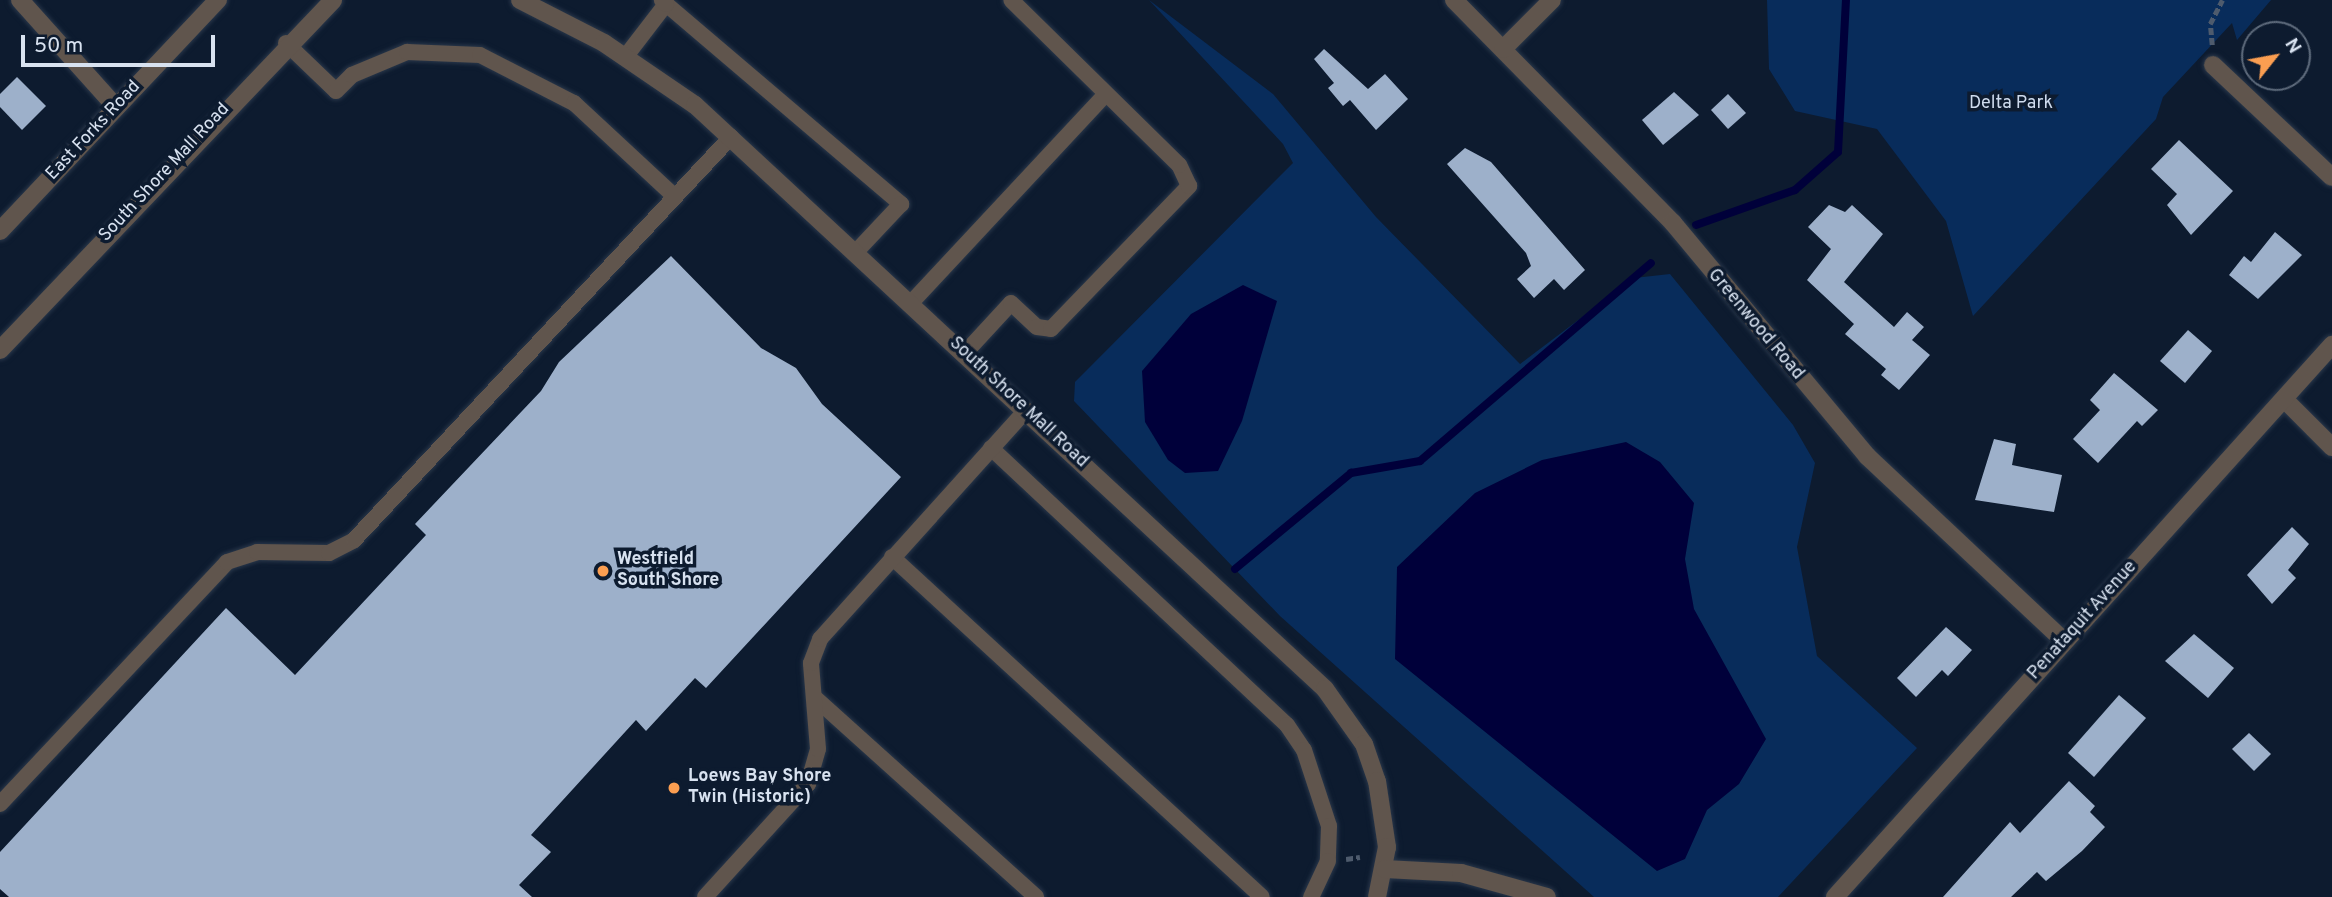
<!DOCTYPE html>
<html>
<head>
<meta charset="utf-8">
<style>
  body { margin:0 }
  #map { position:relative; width:2332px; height:897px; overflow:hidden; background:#0d1b2f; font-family:Overpass,sans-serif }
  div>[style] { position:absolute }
  .green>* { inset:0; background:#082c5b }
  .water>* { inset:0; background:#00003a }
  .stream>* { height:8px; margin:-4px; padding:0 4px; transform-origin:4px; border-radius:4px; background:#00003a }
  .building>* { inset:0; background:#9db0ca }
  .path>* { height:4.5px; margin-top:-2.25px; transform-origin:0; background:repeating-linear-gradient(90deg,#4e5b6d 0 7px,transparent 0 10.5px) }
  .roads { filter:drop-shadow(0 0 2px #29374a) drop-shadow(0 0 2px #29374a) }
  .lane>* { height:16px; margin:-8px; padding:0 8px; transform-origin:8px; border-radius:8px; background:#60554d }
  .street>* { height:18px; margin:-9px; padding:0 9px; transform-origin:9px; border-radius:9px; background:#60554d }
  .dots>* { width:19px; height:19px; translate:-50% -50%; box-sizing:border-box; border:4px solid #0d1b2f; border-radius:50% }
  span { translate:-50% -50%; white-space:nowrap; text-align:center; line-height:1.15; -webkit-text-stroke:7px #0d1b2f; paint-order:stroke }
  .park-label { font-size:18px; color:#cedbee }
  .street-label { font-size:18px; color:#d8e2f0 }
  .poi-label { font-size:18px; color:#d8e2f0; font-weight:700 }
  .left { translate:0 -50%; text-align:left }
  .north { position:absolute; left:2241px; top:21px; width:70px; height:70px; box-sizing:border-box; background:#0d1b2f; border:2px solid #5e6b7c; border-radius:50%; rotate:59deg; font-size:19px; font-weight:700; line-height:28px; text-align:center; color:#d8e2f0 }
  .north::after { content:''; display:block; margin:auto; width:24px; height:32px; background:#fb9e51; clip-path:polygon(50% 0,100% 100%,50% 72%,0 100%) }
  .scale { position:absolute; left:21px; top:35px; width:194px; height:32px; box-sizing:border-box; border:4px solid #d8e2f0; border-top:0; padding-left:9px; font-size:21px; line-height:24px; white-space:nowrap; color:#d8e2f0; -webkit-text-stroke:5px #0d1b2f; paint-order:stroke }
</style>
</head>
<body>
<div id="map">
  <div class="green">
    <i style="clip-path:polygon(1149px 0,1273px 94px,1376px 217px,1520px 364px,1634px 278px,1670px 274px,1793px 425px,1815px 463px,1797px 547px,1817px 656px,1917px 748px,1778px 897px,1594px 897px,1280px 616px,1074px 401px,1075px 382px,1293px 163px,1283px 144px)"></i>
    <i style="clip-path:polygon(1767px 0,2271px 0,2237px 40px,2232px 23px,2163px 97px,2156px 119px,1973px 316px,1946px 221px,1877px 129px,1795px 111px,1769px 69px)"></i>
  </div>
  <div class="water">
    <i style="clip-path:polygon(1243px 285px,1277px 301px,1242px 421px,1218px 471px,1185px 473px,1168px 460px,1145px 422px,1142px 371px,1191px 314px)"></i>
    <i style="clip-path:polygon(1626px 442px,1660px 462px,1694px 503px,1685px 559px,1694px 609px,1766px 739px,1739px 784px,1707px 810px,1685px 859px,1657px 871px,1395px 659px,1397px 567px,1475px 493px,1542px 460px)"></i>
  </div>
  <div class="stream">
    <i style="left:1696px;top:225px;width:105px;rotate:-19.5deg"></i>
    <i style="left:1795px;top:190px;width:57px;rotate:-41.5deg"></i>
    <i style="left:1838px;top:152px;width:152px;rotate:-87deg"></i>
    <i style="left:1235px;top:569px;width:151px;rotate:-39.6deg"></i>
    <i style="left:1351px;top:473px;width:70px;rotate:-9.9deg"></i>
    <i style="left:1420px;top:461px;width:304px;rotate:-40.6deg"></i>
  </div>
  <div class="building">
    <i style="clip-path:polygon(1324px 49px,1368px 89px,1385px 74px,1408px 99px,1376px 130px,1350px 100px,1343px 106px,1328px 88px,1334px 83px,1314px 59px)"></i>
    <i style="clip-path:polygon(17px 77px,46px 106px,22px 130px,0 107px,0 94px)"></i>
    <i style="clip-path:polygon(1674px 92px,1699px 115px,1663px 145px,1642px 120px)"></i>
    <i style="clip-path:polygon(1728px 94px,1746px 113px,1728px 129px,1711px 110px)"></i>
    <i style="clip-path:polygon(2179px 140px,2233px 191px,2191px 235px,2167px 205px,2177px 194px,2151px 169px)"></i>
    <i style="clip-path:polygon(1465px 148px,1491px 162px,1585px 270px,1564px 290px,1554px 279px,1534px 298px,1517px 279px,1531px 266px,1526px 253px,1447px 164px)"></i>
    <i style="clip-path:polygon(1829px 205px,1845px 212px,1852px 205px,1883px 234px,1844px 282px,1894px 327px,1907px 312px,1924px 327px,1912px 340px,1930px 355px,1899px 390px,1881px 375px,1886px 369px,1845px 334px,1854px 324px,1807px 280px,1831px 249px,1808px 227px)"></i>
    <i style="clip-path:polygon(2275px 232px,2302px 255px,2258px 299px,2229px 275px,2244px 256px,2251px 262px)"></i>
    <i style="clip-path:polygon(671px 256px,761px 348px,796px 368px,822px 404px,901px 477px,706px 688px,695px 678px,646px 731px,636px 720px,531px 835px,551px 852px,519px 885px,532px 897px,9px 897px,0 889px,0 852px,226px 608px,295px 675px,426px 535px,415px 524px,541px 391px,559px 362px)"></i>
    <i style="clip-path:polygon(2188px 330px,2212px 351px,2185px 383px,2160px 361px)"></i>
    <i style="clip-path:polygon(2114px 373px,2158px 410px,2142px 426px,2137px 421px,2098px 463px,2073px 439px,2100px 410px,2090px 400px)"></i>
    <i style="clip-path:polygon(1994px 439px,2016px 444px,2012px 465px,2062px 475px,2054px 512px,1975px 500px)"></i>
    <i style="clip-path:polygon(2292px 527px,2309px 544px,2288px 570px,2296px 578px,2272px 604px,2247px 575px)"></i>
    <i style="clip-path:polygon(1946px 627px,1972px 650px,1948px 676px,1942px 670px,1916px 697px,1897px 678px)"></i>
    <i style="clip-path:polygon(2194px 634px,2234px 668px,2208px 698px,2165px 661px)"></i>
    <i style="clip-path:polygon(2119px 695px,2146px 718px,2094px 777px,2068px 753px)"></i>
    <i style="clip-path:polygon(2249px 733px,2271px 754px,2254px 771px,2232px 749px)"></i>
    <i style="clip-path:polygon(2069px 781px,2095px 806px,2090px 812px,2105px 827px,2082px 851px,2046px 881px,2037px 872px,2011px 897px,1943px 897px,2010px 822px,2020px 833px)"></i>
  </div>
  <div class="path">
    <i style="left:2212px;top:45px;width:21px;rotate:-95deg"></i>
    <i style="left:2210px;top:24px;width:27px;rotate:-63deg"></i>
    <i style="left:1346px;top:859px;width:14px;rotate:-8deg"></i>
  </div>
  <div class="roads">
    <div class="lane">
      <i style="left:666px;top:4px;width:309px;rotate:40.4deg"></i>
      <i style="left:901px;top:204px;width:67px;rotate:133.2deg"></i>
      <i style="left:286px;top:43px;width:69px;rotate:43.8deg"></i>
      <i style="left:336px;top:91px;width:23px;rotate:-45deg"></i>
      <i style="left:352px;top:75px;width:60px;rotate:-22.7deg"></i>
      <i style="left:407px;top:52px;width:73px;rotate:2.4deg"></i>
      <i style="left:480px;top:55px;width:106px;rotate:27.1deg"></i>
      <i style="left:574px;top:103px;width:138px;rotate:42.9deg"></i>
      <i style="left:626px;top:56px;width:66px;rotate:-52.4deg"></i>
      <i style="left:666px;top:4px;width:6px;rotate:-135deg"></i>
      <i style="left:910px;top:304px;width:287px;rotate:-47deg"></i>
      <i style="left:964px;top:354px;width:69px;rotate:-47.3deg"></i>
      <i style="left:1011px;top:303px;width:35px;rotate:43deg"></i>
      <i style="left:1037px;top:327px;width:14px;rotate:8deg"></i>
      <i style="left:1051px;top:329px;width:199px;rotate:-46deg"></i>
      <i style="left:1189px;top:186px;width:23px;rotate:-115deg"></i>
      <i style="left:1179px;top:165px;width:235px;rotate:-135.5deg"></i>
      <i style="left:991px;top:448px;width:405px;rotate:43.1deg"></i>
      <i style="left:1287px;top:725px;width:30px;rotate:56deg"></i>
      <i style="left:1304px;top:750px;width:80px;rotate:71.8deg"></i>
      <i style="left:1329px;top:826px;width:35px;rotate:92deg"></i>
      <i style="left:1328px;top:861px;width:40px;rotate:115deg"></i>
      <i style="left:892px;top:557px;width:502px;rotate:42.58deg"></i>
      <i style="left:814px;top:697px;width:299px;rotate:42deg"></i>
      <i style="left:0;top:804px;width:332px;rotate:-46.8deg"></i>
      <i style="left:227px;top:562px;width:32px;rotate:-18deg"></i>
      <i style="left:257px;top:552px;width:72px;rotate:0.8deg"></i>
      <i style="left:329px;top:553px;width:28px;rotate:-27deg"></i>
      <i style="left:354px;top:540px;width:552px;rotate:-46.91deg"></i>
      <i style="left:705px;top:897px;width:153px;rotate:-47.7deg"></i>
      <i style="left:808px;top:784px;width:36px;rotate:-74deg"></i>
      <i style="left:818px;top:749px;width:86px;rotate:-94.7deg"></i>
      <i style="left:811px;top:663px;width:26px;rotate:-69deg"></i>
      <i style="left:820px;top:639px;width:308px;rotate:-48deg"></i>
    </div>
    <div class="street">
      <i style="left:20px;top:0;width:144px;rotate:48.1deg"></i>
      <i style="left:520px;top:0;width:94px;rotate:27.1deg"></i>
      <i style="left:604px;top:43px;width:110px;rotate:34.3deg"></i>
      <i style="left:695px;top:105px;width:859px;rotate:42.83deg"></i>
      <i style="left:1325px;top:689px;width:67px;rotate:54.7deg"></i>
      <i style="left:1364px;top:744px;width:39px;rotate:71deg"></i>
      <i style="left:1377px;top:781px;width:67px;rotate:81.4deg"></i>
      <i style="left:1387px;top:847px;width:51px;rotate:101.3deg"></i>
      <i style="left:1454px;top:0;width:313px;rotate:45.5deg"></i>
      <i style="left:1673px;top:223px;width:303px;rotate:50.2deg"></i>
      <i style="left:1867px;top:456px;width:270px;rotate:43.2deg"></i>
      <i style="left:1503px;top:49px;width:69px;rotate:-45deg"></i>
      <i style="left:2213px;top:65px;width:163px;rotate:43.3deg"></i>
      <i style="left:0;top:231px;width:318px;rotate:-46.7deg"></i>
      <i style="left:0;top:350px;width:483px;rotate:-46.4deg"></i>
      <i style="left:2284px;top:399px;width:68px;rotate:45deg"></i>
      <i style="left:1385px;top:869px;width:76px;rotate:3deg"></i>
      <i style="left:1461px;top:873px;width:89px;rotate:15.6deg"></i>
      <i style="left:1835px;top:897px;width:743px;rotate:-48deg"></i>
    </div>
  </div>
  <div class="dots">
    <i style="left:603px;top:571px;background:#fb9e51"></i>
    <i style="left:674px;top:788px;background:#fb9e51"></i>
  </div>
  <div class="park-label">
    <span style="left:2011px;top:104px">Delta Park</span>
  </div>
  <div class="street-label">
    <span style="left:94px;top:131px;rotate:-47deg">East Forks Road</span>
    <span style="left:165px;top:173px;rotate:-47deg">South Shore Mall Road</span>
    <span style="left:1755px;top:325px;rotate:50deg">Greenwood Road</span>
    <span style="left:1018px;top:403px;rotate:43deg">South Shore Mall Road</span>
    <span style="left:2083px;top:621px;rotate:-48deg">Penataquit Avenue</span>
  </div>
  <div class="poi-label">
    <span class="left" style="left:617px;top:571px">Westfield<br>South Shore</span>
    <span class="left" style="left:688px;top:788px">Loews Bay Shore<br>Twin (Historic)</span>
  </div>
  <div class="north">N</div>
  <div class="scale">50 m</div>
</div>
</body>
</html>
